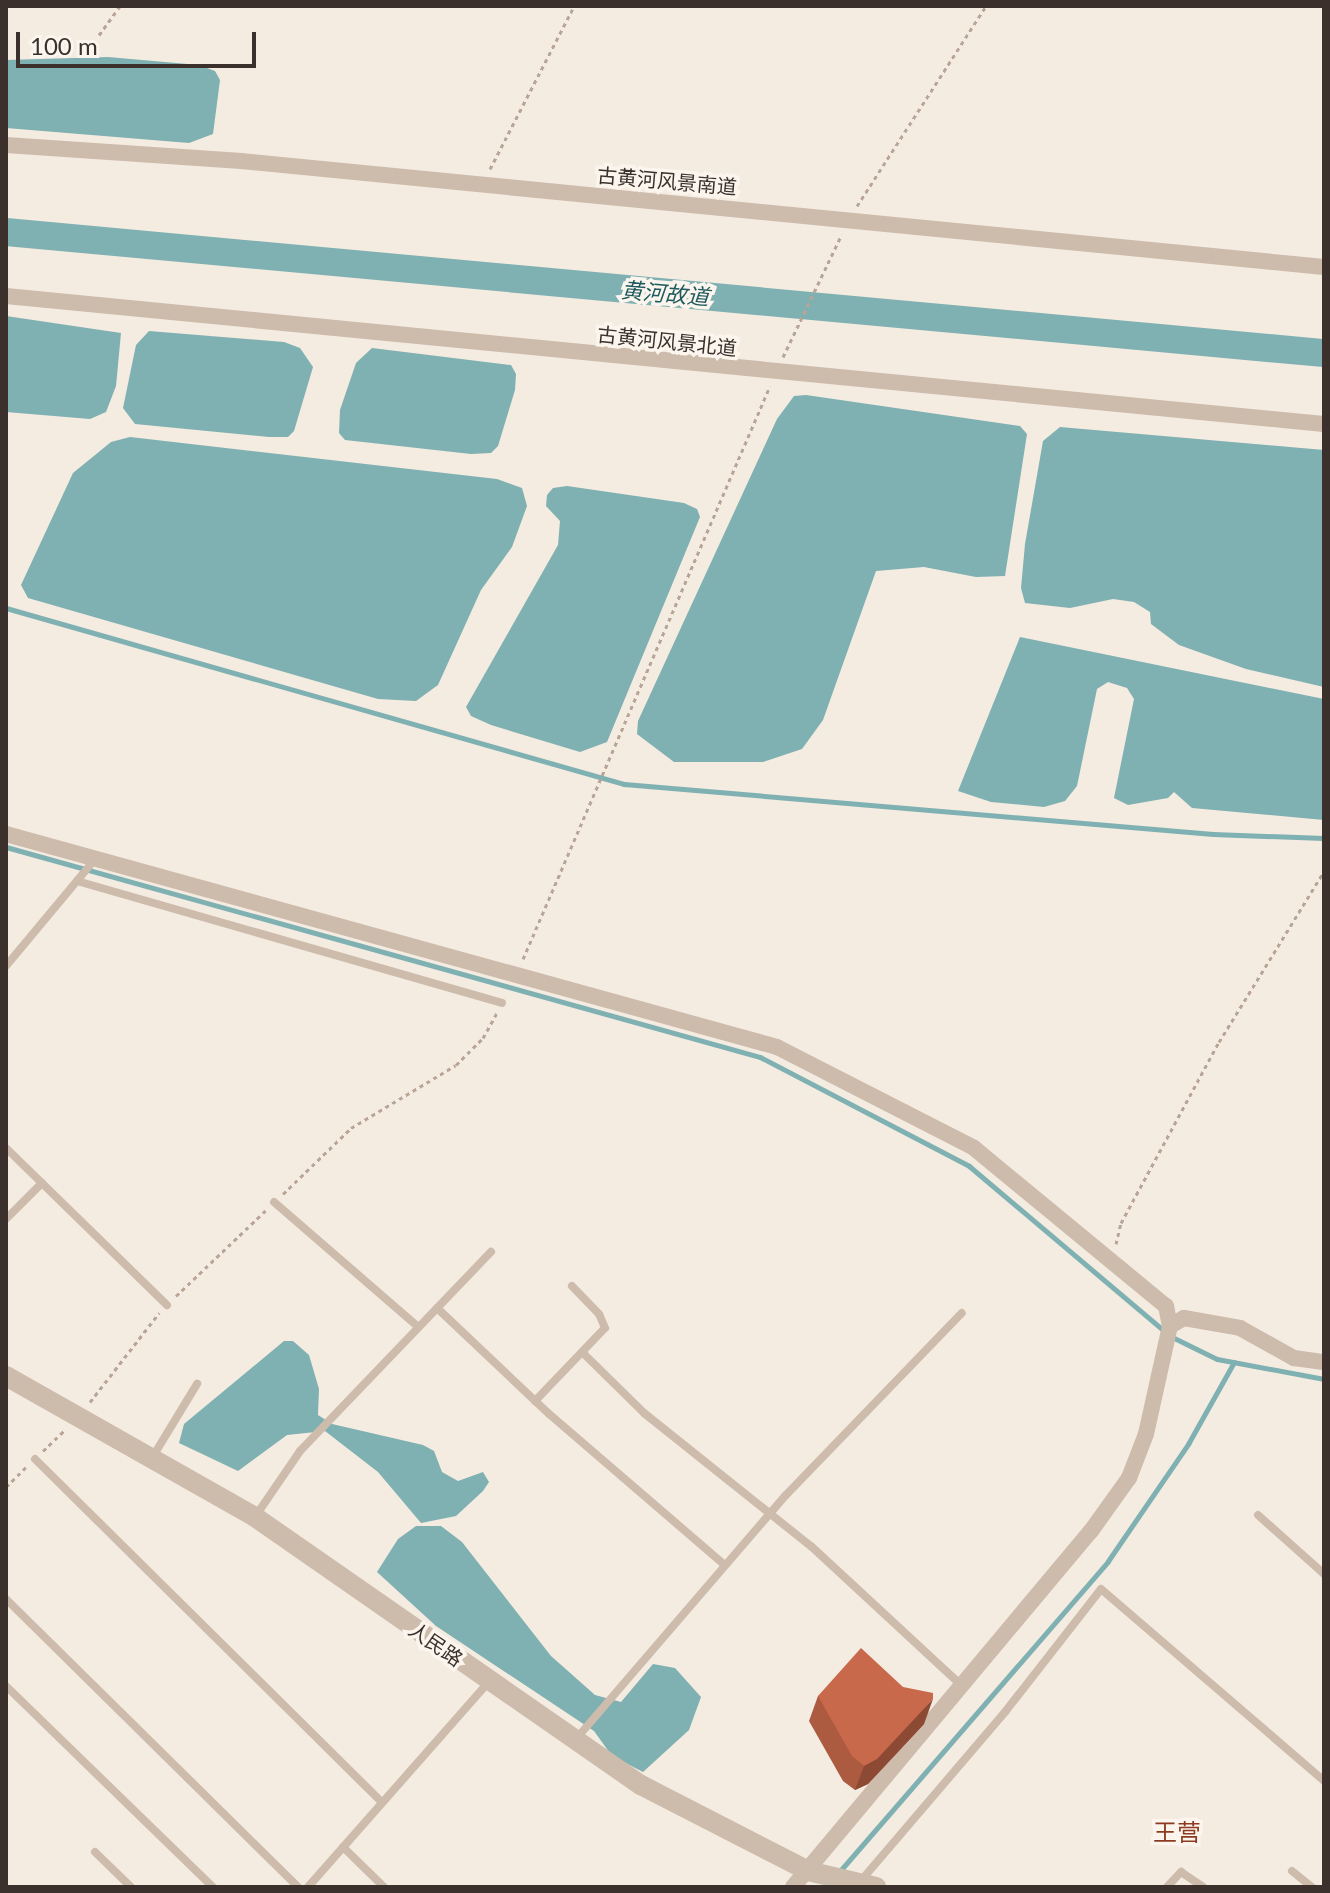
<!DOCTYPE html>
<html>
<head>
<meta charset="utf-8">
<style>
  body { margin:0 }
  #map { position:relative; width:1330px; height:1893px; overflow:hidden; background:#f4ebe1; font-family:Lato,"Noto Sans SC",sans-serif }
  div>[style] { position:absolute }
  .water>* { inset:0; background:#7fb0b2 }
  .stream>* { height:5px; margin:-2.5px; padding:0 2.5px; transform-origin:2.5px; border-radius:2.5px; background:#7fb0b2 }
  .river>* { height:28px; margin:-14px; padding:0 14px; transform-origin:14px; border-radius:14px; background:#7fb0b2 }
  .path>* { height:3px; margin-top:-1.5px; transform-origin:0; background:repeating-linear-gradient(90deg,#b9a596 0 4px,transparent 0 8px) }
  .service>* { height:8px; margin:-4px; padding:0 4px; transform-origin:4px; border-radius:4px; background:#cdbbac }
  .minor>* { height:16px; margin:-8px; padding:0 8px; transform-origin:8px; border-radius:8px; background:#cdbbac }
  .tertiary>* { height:20px; margin:-10px; padding:0 10px; transform-origin:10px; border-radius:10px; background:#cdbbac }
  .wall>* { inset:0; background:#ac5a40 }
  .shaded-wall>* { inset:0; background:#8c4a34 }
  .building>* { inset:0; background:#c8694b }
  span { translate:-50% -50%; white-space:nowrap; text-align:center; line-height:1.15; -webkit-text-stroke:7px #fbf5ee; paint-order:stroke }
  .street-label { font-size:20px; color:#3b302b }
  .water-label { font-size:22px; color:#1f5a5e; font-style:italic }
  .quarter-label { font-size:24px; color:#8c3b22 }
  .frame { position:absolute; inset:0; border:8px solid #3b302b; pointer-events:none }
  .scale { position:absolute; left:16px; top:32px; width:240px; height:36px; box-sizing:border-box; border:4px solid #3b302b; border-top:0; padding-left:10px; font-size:24px; line-height:28px; white-space:nowrap; color:#3b302b; -webkit-text-stroke:6px #fbf5ee; paint-order:stroke }
</style>
</head>
<body>
<div id="map">
  <div class="water">
    <i style="clip-path:polygon(108px 57px,199px 65px,215px 71px,220px 80px,213px 134px,189px 143px,6px 128px,6px 60px)"></i>
    <i style="clip-path:polygon(6px 316px,121px 333px,116px 386px,106px 412px,90px 419px,6px 412px)"></i>
    <i style="clip-path:polygon(149px 331px,284px 342px,300px 348px,313px 367px,294px 431px,288px 437px,269px 437px,135px 424px,123px 408px,136px 345px)"></i>
    <i style="clip-path:polygon(372px 348px,511px 365px,516px 374px,515px 390px,498px 446px,491px 453px,471px 454px,345px 440px,339px 433px,340px 410px,356px 363px)"></i>
    <i style="clip-path:polygon(806px 395px,1020px 426px,1027px 434px,1005px 576px,976px 577px,924px 567px,876px 571px,823px 720px,802px 749px,763px 762px,674px 762px,637px 734px,638px 721px,777px 419px,794px 396px)"></i>
    <i style="clip-path:polygon(1060px 427px,1324px 450px,1324px 687px,1246px 669px,1179px 645px,1151px 624px,1150px 612px,1134px 602px,1113px 599px,1070px 608px,1025px 603px,1021px 588px,1025px 544px,1043px 441px)"></i>
    <i style="clip-path:polygon(130px 437px,497px 479px,522px 488px,527px 506px,512px 547px,481px 590px,438px 685px,416px 701px,378px 699px,28px 598px,21px 585px,73px 473px,111px 442px)"></i>
    <i style="clip-path:polygon(567px 486px,684px 503px,697px 509px,700px 517px,607px 742px,580px 752px,491px 725px,471px 716px,466px 707px,558px 545px,560px 521px,546px 506px,547px 495px,553px 488px)"></i>
    <i style="clip-path:polygon(1020px 637px,1324px 699px,1324px 820px,1192px 808px,1174px 792px,1168px 798px,1128px 805px,1114px 798px,1134px 699px,1127px 688px,1108px 682px,1097px 689px,1077px 786px,1065px 801px,1044px 807px,991px 802px,958px 791px)"></i>
    <i style="clip-path:polygon(284px 1341px,293px 1341px,309px 1355px,319px 1389px,318px 1415px,332px 1424px,423px 1445px,434px 1451px,442px 1472px,458px 1481px,483px 1472px,489px 1482px,483px 1491px,456px 1516px,421px 1523px,378px 1472px,325px 1431px,287px 1435px,238px 1471px,179px 1443px,184px 1424px)"></i>
    <i style="clip-path:polygon(416px 1526px,441px 1526px,462px 1542px,551px 1656px,595px 1695px,621px 1702px,653px 1664px,675px 1668px,701px 1697px,689px 1730px,643px 1772px,612px 1756px,594px 1731px,436px 1626px,377px 1572px,398px 1539px)"></i>
  </div>
  <div class="stream">
    <i style="left:6px;top:608px;width:643px;rotate:15.9deg"></i>
    <i style="left:624px;top:784px;width:591px;rotate:4.85deg"></i>
    <i style="left:1213px;top:834px;width:111px;rotate:2.1deg"></i>
    <i style="left:6px;top:847px;width:783px;rotate:15.56deg"></i>
    <i style="left:760px;top:1057px;width:236px;rotate:27.5deg"></i>
    <i style="left:969px;top:1166px;width:255px;rotate:40.2deg"></i>
    <i style="left:1172px;top:1337px;width:50px;rotate:26.1deg"></i>
    <i style="left:1217px;top:1359px;width:109px;rotate:10.6deg"></i>
    <i style="left:839px;top:1872px;width:411px;rotate:-49.1deg"></i>
    <i style="left:1108px;top:1561px;width:142px;rotate:-55.6deg"></i>
    <i style="left:1188px;top:1444px;width:94px;rotate:-60.7deg"></i>
  </div>
  <div class="river">
    <i style="left:6px;top:232px;width:1324px;rotate:5.25deg"></i>
  </div>
  <div class="path">
    <i style="left:99px;top:35px;width:36px;rotate:-54deg"></i>
    <i style="left:490px;top:169px;width:183px;rotate:-62.7deg"></i>
    <i style="left:857px;top:206px;width:238px;rotate:-57.2deg"></i>
    <i style="left:783px;top:357px;width:136px;rotate:-64.4deg"></i>
    <i style="left:523px;top:959px;width:624px;rotate:-66.68deg"></i>
    <i style="left:283px;top:1194px;width:95px;rotate:-44.1deg"></i>
    <i style="left:351px;top:1128px;width:122px;rotate:-31deg"></i>
    <i style="left:456px;top:1065px;width:38px;rotate:-45deg"></i>
    <i style="left:483px;top:1038px;width:29px;rotate:-61deg"></i>
    <i style="left:1116px;top:1244px;width:22px;rotate:-77deg"></i>
    <i style="left:1121px;top:1223px;width:206px;rotate:-61.6deg"></i>
    <i style="left:1219px;top:1042px;width:201px;rotate:-58.4deg"></i>
    <i style="left:176px;top:1296px;width:124px;rotate:-43.7deg"></i>
    <i style="left:90px;top:1402px;width:113px;rotate:-52.2deg"></i>
    <i style="left:43px;top:1451px;width:29px;rotate:-44deg"></i>
    <i style="left:6px;top:1487px;width:28px;rotate:-45deg"></i>
  </div>
  <div class="service">
    <i style="left:77px;top:881px;width:442px;rotate:16deg"></i>
    <i style="left:6px;top:966px;width:139px;rotate:-50.2deg"></i>
    <i style="left:6px;top:1148px;width:225px;rotate:44.3deg"></i>
    <i style="left:274px;top:1202px;width:189px;rotate:40.9deg"></i>
    <i style="left:6px;top:1219px;width:51px;rotate:-45deg"></i>
    <i style="left:437px;top:1308px;width:153px;rotate:43.4deg"></i>
    <i style="left:548px;top:1413px;width:233px;rotate:40.7deg"></i>
    <i style="left:582px;top:1352px;width:87px;rotate:44.5deg"></i>
    <i style="left:644px;top:1413px;width:215px;rotate:38.6deg"></i>
    <i style="left:812px;top:1547px;width:205px;rotate:42.8deg"></i>
    <i style="left:535px;top:1401px;width:101px;rotate:-46.2deg"></i>
    <i style="left:605px;top:1328px;width:15px;rotate:-113deg"></i>
    <i style="left:599px;top:1314px;width:39px;rotate:-134deg"></i>
    <i style="left:152px;top:1458px;width:87px;rotate:-58.7deg"></i>
    <i style="left:35px;top:1459px;width:488px;rotate:44.7deg"></i>
    <i style="left:1258px;top:1515px;width:89px;rotate:41.8deg"></i>
    <i style="left:255px;top:1517px;width:80px;rotate:-55.7deg"></i>
    <i style="left:300px;top:1451px;width:276px;rotate:-46.2deg"></i>
    <i style="left:6px;top:1599px;width:410px;rotate:44.6deg"></i>
    <i style="left:6px;top:1686px;width:289px;rotate:44.2deg"></i>
    <i style="left:576px;top:1739px;width:322px;rotate:-49.3deg"></i>
    <i style="left:786px;top:1495px;width:253px;rotate:-46deg"></i>
    <i style="left:343px;top:1847px;width:57px;rotate:44.3deg"></i>
    <i style="left:95px;top:1852px;width:50px;rotate:44.2deg"></i>
    <i style="left:1292px;top:1871px;width:26px;rotate:39deg"></i>
    <i style="left:859px;top:1883px;width:225px;rotate:-49.5deg"></i>
    <i style="left:1005px;top:1712px;width:156px;rotate:-52deg"></i>
    <i style="left:1101px;top:1589px;width:294px;rotate:40.7deg"></i>
    <i style="left:308px;top:1887px;width:273px;rotate:-48.6deg"></i>
    <i style="left:1167px;top:1887px;width:21px;rotate:-47deg"></i>
    <i style="left:1181px;top:1872px;width:27px;rotate:34deg"></i>
  </div>
  <div class="minor">
    <i style="left:6px;top:145px;width:236px;rotate:3.9deg"></i>
    <i style="left:241px;top:161px;width:1088px;rotate:5.59deg"></i>
    <i style="left:6px;top:296px;width:1324px;rotate:5.55deg"></i>
    <i style="left:6px;top:834px;width:800px;rotate:15.44deg"></i>
    <i style="left:777px;top:1047px;width:221px;rotate:27.1deg"></i>
    <i style="left:974px;top:1148px;width:249px;rotate:39.5deg"></i>
    <i style="left:1166px;top:1306px;width:20px;rotate:79deg"></i>
    <i style="left:793px;top:1887px;width:464px;rotate:-50.1deg"></i>
    <i style="left:1091px;top:1531px;width:65px;rotate:-54.4deg"></i>
    <i style="left:1129px;top:1478px;width:47px;rotate:-68.9deg"></i>
    <i style="left:1146px;top:1434px;width:111px;rotate:-77.5deg"></i>
    <i style="left:1170px;top:1326px;width:16px;rotate:-30deg"></i>
    <i style="left:1184px;top:1318px;width:57px;rotate:10.1deg"></i>
    <i style="left:1240px;top:1328px;width:62px;rotate:29.1deg"></i>
    <i style="left:1294px;top:1358px;width:30px;rotate:8deg"></i>
  </div>
  <div class="tertiary">
    <i style="left:6px;top:1376px;width:286px;rotate:29.5deg"></i>
    <i style="left:255px;top:1517px;width:470px;rotate:34.8deg"></i>
    <i style="left:641px;top:1785px;width:188px;rotate:27.2deg"></i>
    <i style="left:808px;top:1871px;width:70px;rotate:13.2deg"></i>
  </div>
  <div class="wall">
    <i style="clip-path:polygon(903px 1687px,924px 1724px,868px 1784px,855px 1790px,843px 1781px,809px 1721px,818px 1696px)"></i>
  </div>
  <div class="shaded-wall">
    <i style="clip-path:polygon(933px 1699px,924px 1724px,868px 1784px,855px 1790px,864px 1766px)"></i>
  </div>
  <div class="building">
    <i style="clip-path:polygon(861px 1648px,903px 1687px,933px 1693px,933px 1699px,877px 1759px,864px 1766px,852px 1756px,818px 1696px)"></i>
  </div>
  <div class="street-label">
    <span style="left:667px;top:181px;rotate:5deg">古黄河风景南道</span>
    <span style="left:667px;top:341px;rotate:6deg">古黄河风景北道</span>
    <span style="left:436px;top:1644px;rotate:35deg">人民路</span>
  </div>
  <div class="water-label">
    <span style="left:665px;top:293px;rotate:5deg">黄河故道</span>
  </div>
  <div class="quarter-label">
    <span style="left:1177px;top:1832px">王营</span>
  </div>
  <div class="frame"></div>
  <div class="scale">100 m</div>
</div>
</body>
</html>
